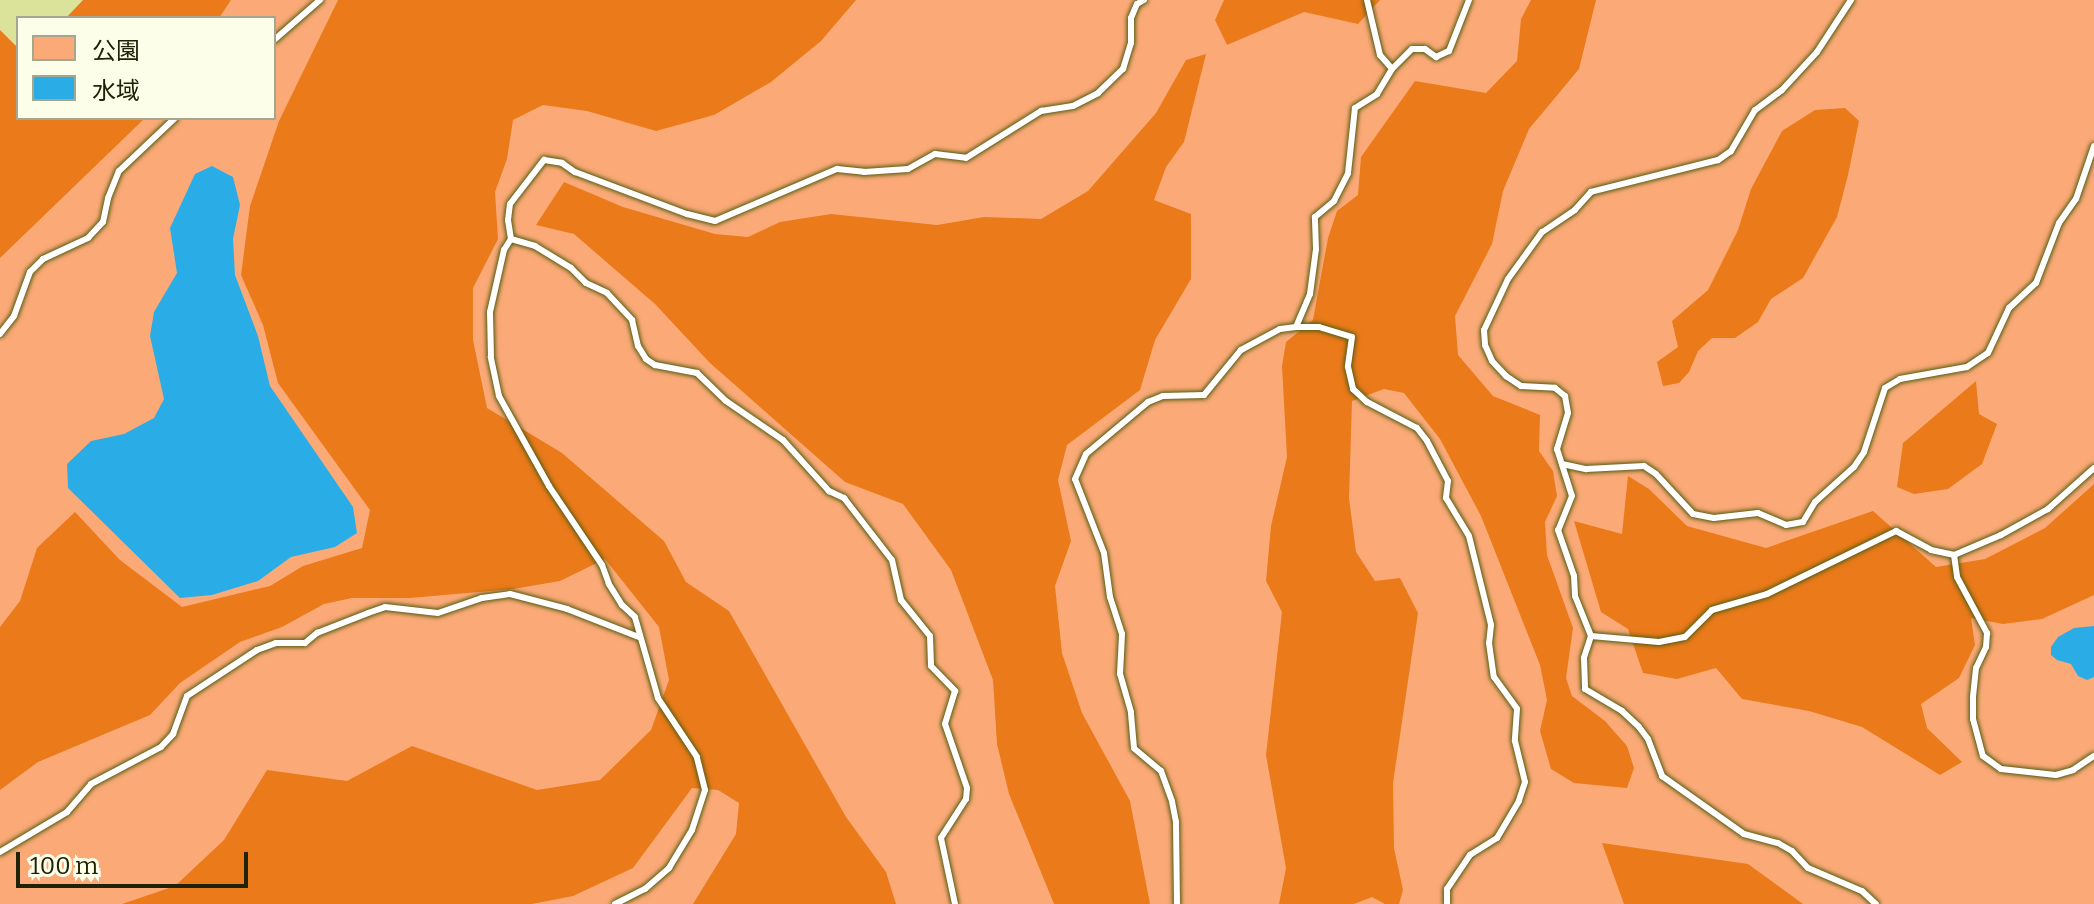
<!DOCTYPE html>
<html>
<head>
<meta charset="utf-8">
<style>
  body { margin:0 }
  #map { position:relative; width:2094px; height:904px; overflow:hidden; background:#dbe29a; font-family:Bitter,"Noto Sans JP",serif }
  div>[style] { position:absolute }
  .green>* { inset:0; background:#fbaa77 }
  .forest>* { inset:0; background:#eb7a1a }
  .water>* { inset:0; background:#2aade6 }
  .roads { filter:drop-shadow(0 0 2px #575c12) drop-shadow(0 0 2px #575c12) }
  .lane>* { height:6px; margin:-3px; padding:0 3px; transform-origin:3px; border-radius:3px; background:#fff }
  span { translate:-50% -50%; white-space:nowrap; text-align:center; line-height:1.15; -webkit-text-stroke:7px #fcfee9; paint-order:stroke }
  .legend { position:absolute; left:16px; top:16px; width:260px; height:104px; box-sizing:border-box; background:#fcfee9; border:2px solid #a4a68e; margin:0; padding:10px 14px; list-style:none; font-size:24px; color:#202205 }
  .legend li { display:flex; align-items:center; gap:16px; height:40px }
  .legend b { width:40px; border:2px solid #a4a68e }
  .scale { position:absolute; left:16px; top:852px; width:232px; height:36px; box-sizing:border-box; border:4px solid #202205; border-top:0; padding-left:10px; font-size:24px; line-height:28px; white-space:nowrap; color:#202205; -webkit-text-stroke:6px #fcfee9; paint-order:stroke }
</style>
</head>
<body>
<div id="map">
  <div class="green">
    <i style="clip-path:polygon(144px 0,2094px 0,2094px 904px,0 904px,0 141px,24px 118px,274px 118px,274px 18px,125px 18px)"></i>
  </div>
  <div class="forest">
    <i style="clip-path:polygon(83px 0,231px 0,219px 18px,66px 18px)"></i>
    <i style="clip-path:polygon(338px 0,856px 0,821px 41px,771px 82px,714px 115px,656px 131px,587px 111px,543px 105px,513px 120px,507px 159px,495px 192px,498px 239px,473px 288px,473px 340px,487px 408px,562px 453px,664px 541px,686px 582px,729px 611px,846px 817px,886px 872px,896px 904px,693px 904px,736px 834px,739px 803px,718px 790px,692px 788px,633px 868px,573px 896px,532px 904px,122px 904px,175px 886px,224px 840px,267px 770px,347px 781px,412px 746px,537px 790px,600px 780px,651px 730px,669px 680px,659px 627px,605px 559px,560px 581px,513px 589px,410px 598px,352px 598px,324px 604px,282px 627px,240px 642px,180px 683px,150px 715px,38px 762px,0 790px,0 627px,20px 601px,37px 548px,75px 512px,120px 560px,182px 607px,270px 586px,303px 566px,362px 548px,370px 510px,278px 383px,263px 325px,241px 275px,250px 206px,279px 121px)"></i>
    <i style="clip-path:polygon(1224px 0,1380px 0,1358px 24px,1304px 12px,1227px 45px,1215px 20px)"></i>
    <i style="clip-path:polygon(1531px 0,1596px 0,1579px 69px,1529px 129px,1503px 191px,1492px 244px,1455px 316px,1458px 355px,1493px 396px,1540px 415px,1539px 451px,1553px 471px,1557px 496px,1545px 522px,1547px 555px,1573px 628px,1566px 678px,1572px 696px,1605px 721px,1627px 746px,1634px 768px,1627px 788px,1574px 783px,1551px 769px,1540px 731px,1547px 700px,1540px 665px,1481px 516px,1440px 439px,1404px 393px,1384px 389px,1352px 401px,1349px 498px,1356px 552px,1375px 581px,1400px 578px,1418px 613px,1393px 783px,1394px 848px,1403px 890px,1399px 904px,1385px 904px,1372px 897px,1354px 904px,1279px 904px,1286px 868px,1266px 755px,1282px 612px,1266px 581px,1271px 526px,1287px 457px,1282px 366px,1286px 342px,1313px 320px,1328px 238px,1337px 211px,1358px 195px,1361px 157px,1415px 81px,1486px 93px,1517px 61px,1521px 19px)"></i>
    <i style="clip-path:polygon(0 30px,18px 48px,18px 118px,145px 118px,0 258px)"></i>
    <i style="clip-path:polygon(1206px 54px,1184px 142px,1166px 167px,1154px 200px,1191px 214px,1191px 279px,1155px 340px,1140px 390px,1067px 445px,1058px 480px,1071px 541px,1055px 586px,1062px 653px,1082px 713px,1130px 801px,1150px 904px,1054px 904px,1009px 794px,997px 744px,993px 680px,951px 570px,903px 504px,845px 482px,710px 363px,655px 304px,574px 234px,536px 225px,564px 182px,623px 207px,715px 234px,748px 237px,780px 222px,831px 214px,937px 225px,984px 217px,1041px 219px,1088px 191px,1156px 113px,1186px 60px)"></i>
    <i style="clip-path:polygon(1845px 108px,1859px 121px,1848px 175px,1837px 217px,1803px 278px,1771px 299px,1758px 322px,1735px 338px,1712px 338px,1698px 351px,1689px 372px,1679px 383px,1663px 386px,1657px 362px,1678px 347px,1672px 321px,1708px 290px,1738px 230px,1751px 189px,1782px 131px,1815px 110px)"></i>
    <i style="clip-path:polygon(1976px 381px,1979px 414px,1997px 424px,1982px 464px,1948px 489px,1914px 494px,1897px 487px,1903px 443px)"></i>
    <i style="clip-path:polygon(1628px 476px,1649px 489px,1687px 526px,1766px 548px,1873px 511px,1936px 567px,1985px 559px,2045px 528px,2094px 484px,2094px 595px,2042px 619px,2003px 624px,1971px 618px,1975px 645px,1959px 678px,1921px 704px,1927px 728px,1962px 762px,1940px 775px,1862px 727px,1809px 711px,1742px 699px,1716px 668px,1677px 679px,1643px 673px,1628px 629px,1601px 612px,1574px 521px,1622px 534px)"></i>
    <i style="clip-path:polygon(1602px 843px,1748px 864px,1803px 904px,1624px 904px)"></i>
  </div>
  <div class="water">
    <i style="clip-path:polygon(212px 166px,233px 177px,240px 205px,233px 239px,235px 275px,258px 336px,270px 386px,353px 507px,357px 533px,335px 547px,291px 557px,258px 581px,212px 595px,180px 598px,68px 488px,67px 464px,91px 441px,124px 434px,154px 418px,164px 399px,150px 336px,154px 312px,177px 273px,170px 228px,195px 174px)"></i>
    <i style="clip-path:polygon(2094px 626px,2094px 677px,2087px 680px,2078px 676px,2071px 664px,2057px 660px,2051px 655px,2051px 647px,2058px 637px,2074px 628px)"></i>
  </div>
  <div class="roads">
    <div class="lane">
      <i style="left:1367px;top:0;width:57px;rotate:76.7deg"></i>
      <i style="left:1380px;top:55px;width:18px;rotate:49deg"></i>
      <i style="left:1851px;top:0;width:62px;rotate:123.2deg"></i>
      <i style="left:1817px;top:52px;width:52px;rotate:132.6deg"></i>
      <i style="left:1782px;top:90px;width:34px;rotate:143deg"></i>
      <i style="left:1755px;top:110px;width:48px;rotate:120.3deg"></i>
      <i style="left:1731px;top:151px;width:16px;rotate:145deg"></i>
      <i style="left:1718px;top:160px;width:131px;rotate:165.9deg"></i>
      <i style="left:1591px;top:192px;width:24px;rotate:132deg"></i>
      <i style="left:1575px;top:210px;width:40px;rotate:146deg"></i>
      <i style="left:1542px;top:232px;width:58px;rotate:125.9deg"></i>
      <i style="left:1508px;top:279px;width:56px;rotate:115.2deg"></i>
      <i style="left:1484px;top:330px;width:15px;rotate:86deg"></i>
      <i style="left:1485px;top:345px;width:17px;rotate:66deg"></i>
      <i style="left:1492px;top:361px;width:21px;rotate:47deg"></i>
      <i style="left:1506px;top:376px;width:18px;rotate:34deg"></i>
      <i style="left:1521px;top:386px;width:34px;rotate:3deg"></i>
      <i style="left:1555px;top:388px;width:13px;rotate:39deg"></i>
      <i style="left:1565px;top:396px;width:17px;rotate:80deg"></i>
      <i style="left:1568px;top:413px;width:38px;rotate:107deg"></i>
      <i style="left:1557px;top:449px;width:49px;rotate:72.3deg"></i>
      <i style="left:1572px;top:496px;width:37px;rotate:112deg"></i>
      <i style="left:1558px;top:530px;width:49px;rotate:70.8deg"></i>
      <i style="left:1574px;top:576px;width:20px;rotate:87deg"></i>
      <i style="left:1575px;top:596px;width:43px;rotate:68.2deg"></i>
      <i style="left:1591px;top:636px;width:23px;rotate:108deg"></i>
      <i style="left:1584px;top:658px;width:31px;rotate:88deg"></i>
      <i style="left:1585px;top:689px;width:43px;rotate:30.7deg"></i>
      <i style="left:1622px;top:711px;width:23px;rotate:43deg"></i>
      <i style="left:1639px;top:727px;width:15px;rotate:53deg"></i>
      <i style="left:1648px;top:739px;width:40px;rotate:69deg"></i>
      <i style="left:1662px;top:776px;width:100px;rotate:35.3deg"></i>
      <i style="left:1744px;top:834px;width:35px;rotate:15deg"></i>
      <i style="left:1778px;top:843px;width:16px;rotate:30deg"></i>
      <i style="left:1792px;top:851px;width:23px;rotate:47deg"></i>
      <i style="left:1808px;top:868px;width:59px;rotate:23.1deg"></i>
      <i style="left:1862px;top:891px;width:19px;rotate:43deg"></i>
      <i style="left:274px;top:40px;width:61px;rotate:-41deg"></i>
      <i style="left:511px;top:239px;width:25px;rotate:16deg"></i>
      <i style="left:535px;top:246px;width:42px;rotate:31.4deg"></i>
      <i style="left:571px;top:268px;width:21px;rotate:45deg"></i>
      <i style="left:586px;top:283px;width:23px;rotate:25deg"></i>
      <i style="left:607px;top:293px;width:37px;rotate:47deg"></i>
      <i style="left:632px;top:320px;width:27px;rotate:77deg"></i>
      <i style="left:638px;top:346px;width:15px;rotate:58deg"></i>
      <i style="left:646px;top:359px;width:11px;rotate:34deg"></i>
      <i style="left:655px;top:365px;width:43px;rotate:10.8deg"></i>
      <i style="left:697px;top:373px;width:40px;rotate:44deg"></i>
      <i style="left:726px;top:401px;width:69px;rotate:34.4deg"></i>
      <i style="left:783px;top:440px;width:69px;rotate:48deg"></i>
      <i style="left:829px;top:491px;width:17px;rotate:25deg"></i>
      <i style="left:844px;top:498px;width:78px;rotate:52.3deg"></i>
      <i style="left:892px;top:560px;width:41px;rotate:77.3deg"></i>
      <i style="left:901px;top:600px;width:46px;rotate:51.1deg"></i>
      <i style="left:930px;top:636px;width:30px;rotate:88deg"></i>
      <i style="left:931px;top:666px;width:35px;rotate:46deg"></i>
      <i style="left:955px;top:691px;width:34px;rotate:107deg"></i>
      <i style="left:945px;top:724px;width:68px;rotate:71deg"></i>
      <i style="left:967px;top:788px;width:11px;rotate:95deg"></i>
      <i style="left:966px;top:799px;width:46px;rotate:122.7deg"></i>
      <i style="left:941px;top:838px;width:67px;rotate:78deg"></i>
      <i style="left:1296px;top:327px;width:36px;rotate:-67deg"></i>
      <i style="left:1310px;top:294px;width:45px;rotate:-82.4deg"></i>
      <i style="left:1316px;top:249px;width:32px;rotate:-92deg"></i>
      <i style="left:1315px;top:217px;width:25px;rotate:-40deg"></i>
      <i style="left:1334px;top:201px;width:31px;rotate:-63deg"></i>
      <i style="left:1348px;top:173px;width:65px;rotate:-83.9deg"></i>
      <i style="left:1355px;top:108px;width:26px;rotate:-32deg"></i>
      <i style="left:1377px;top:94px;width:29px;rotate:-59deg"></i>
      <i style="left:1392px;top:69px;width:28px;rotate:-45deg"></i>
      <i style="left:1412px;top:49px;width:13px"></i>
      <i style="left:1425px;top:49px;width:14px;rotate:36deg"></i>
      <i style="left:1436px;top:57px;width:14px;rotate:-25deg"></i>
      <i style="left:1449px;top:51px;width:55px;rotate:-68.6deg"></i>
      <i style="left:0;top:334px;width:23px;rotate:-52deg"></i>
      <i style="left:14px;top:316px;width:47px;rotate:-70deg"></i>
      <i style="left:30px;top:272px;width:18px;rotate:-45deg"></i>
      <i style="left:43px;top:259px;width:50px;rotate:-25deg"></i>
      <i style="left:88px;top:238px;width:22px;rotate:-47deg"></i>
      <i style="left:103px;top:222px;width:25px;rotate:-78deg"></i>
      <i style="left:108px;top:198px;width:29px;rotate:-68deg"></i>
      <i style="left:119px;top:171px;width:77px;rotate:-43.4deg"></i>
      <i style="left:1562px;top:464px;width:25px;rotate:12deg"></i>
      <i style="left:1586px;top:469px;width:58px;rotate:-3deg"></i>
      <i style="left:1644px;top:466px;width:14px;rotate:34deg"></i>
      <i style="left:1656px;top:474px;width:54px;rotate:47.2deg"></i>
      <i style="left:1693px;top:514px;width:21px;rotate:11deg"></i>
      <i style="left:1714px;top:518px;width:44px;rotate:-6.5deg"></i>
      <i style="left:1758px;top:513px;width:30px;rotate:23deg"></i>
      <i style="left:1786px;top:525px;width:17px;rotate:-10deg"></i>
      <i style="left:1803px;top:522px;width:23px;rotate:-59deg"></i>
      <i style="left:1815px;top:502px;width:52px;rotate:-41.9deg"></i>
      <i style="left:1854px;top:467px;width:18px;rotate:-56deg"></i>
      <i style="left:1864px;top:452px;width:67px;rotate:-71.8deg"></i>
      <i style="left:1885px;top:388px;width:17px;rotate:-31deg"></i>
      <i style="left:1900px;top:379px;width:68px;rotate:-10.2deg"></i>
      <i style="left:1967px;top:367px;width:25px;rotate:-34deg"></i>
      <i style="left:1988px;top:353px;width:50px;rotate:-65deg"></i>
      <i style="left:2009px;top:308px;width:37px;rotate:-43deg"></i>
      <i style="left:2036px;top:283px;width:64px;rotate:-69deg"></i>
      <i style="left:2059px;top:223px;width:29px;rotate:-55deg"></i>
      <i style="left:2076px;top:199px;width:56px;rotate:-71.2deg"></i>
      <i style="left:2094px;top:468px;width:62px;rotate:138.3deg"></i>
      <i style="left:2048px;top:509px;width:54px;rotate:151deg"></i>
      <i style="left:2001px;top:535px;width:51px;rotate:156.9deg"></i>
      <i style="left:1954px;top:555px;width:22px;rotate:82deg"></i>
      <i style="left:1957px;top:577px;width:64px;rotate:61.8deg"></i>
      <i style="left:1987px;top:633px;width:14px;rotate:94deg"></i>
      <i style="left:1986px;top:647px;width:23px;rotate:115deg"></i>
      <i style="left:1976px;top:668px;width:30px;rotate:96deg"></i>
      <i style="left:1973px;top:698px;width:21px;rotate:90deg"></i>
      <i style="left:1973px;top:719px;width:38px;rotate:75deg"></i>
      <i style="left:1983px;top:756px;width:22px;rotate:36deg"></i>
      <i style="left:2001px;top:769px;width:55px;rotate:6.2deg"></i>
      <i style="left:2056px;top:775px;width:18px;rotate:-16deg"></i>
      <i style="left:2073px;top:770px;width:25px;rotate:-34deg"></i>
      <i style="left:1591px;top:636px;width:68px;rotate:5deg"></i>
      <i style="left:1659px;top:642px;width:26px;rotate:-11deg"></i>
      <i style="left:1685px;top:637px;width:38px;rotate:-45deg"></i>
      <i style="left:1712px;top:610px;width:57px;rotate:-16.2deg"></i>
      <i style="left:1767px;top:594px;width:144px;rotate:-26deg"></i>
      <i style="left:1896px;top:531px;width:40px;rotate:28deg"></i>
      <i style="left:1931px;top:550px;width:24px;rotate:12deg"></i>
      <i style="left:0;top:852px;width:78px;rotate:-30.8deg"></i>
      <i style="left:67px;top:812px;width:37px;rotate:-49deg"></i>
      <i style="left:91px;top:784px;width:79px;rotate:-27.9deg"></i>
      <i style="left:161px;top:747px;width:18px;rotate:-47deg"></i>
      <i style="left:173px;top:734px;width:40px;rotate:-69.8deg"></i>
      <i style="left:187px;top:696px;width:84px;rotate:-33.3deg"></i>
      <i style="left:257px;top:650px;width:20px;rotate:-20deg"></i>
      <i style="left:276px;top:643px;width:29px"></i>
      <i style="left:305px;top:643px;width:16px;rotate:-40deg"></i>
      <i style="left:317px;top:633px;width:55px;rotate:-21.4deg"></i>
      <i style="left:368px;top:613px;width:18px;rotate:-19deg"></i>
      <i style="left:385px;top:607px;width:53px;rotate:6.5deg"></i>
      <i style="left:438px;top:613px;width:46px;rotate:-18.8deg"></i>
      <i style="left:482px;top:598px;width:28px;rotate:-8deg"></i>
      <i style="left:510px;top:594px;width:59px;rotate:14.7deg"></i>
      <i style="left:567px;top:609px;width:77px;rotate:21.3deg"></i>
      <i style="left:615px;top:904px;width:34px;rotate:-27deg"></i>
      <i style="left:645px;top:889px;width:32px;rotate:-41deg"></i>
      <i style="left:669px;top:868px;width:44px;rotate:-58.8deg"></i>
      <i style="left:692px;top:830px;width:42px;rotate:-72deg"></i>
      <i style="left:705px;top:790px;width:34px;rotate:-104deg"></i>
      <i style="left:697px;top:757px;width:71px;rotate:-123.5deg"></i>
      <i style="left:658px;top:698px;width:84px;rotate:-105.9deg"></i>
      <i style="left:635px;top:617px;width:18px;rotate:-137deg"></i>
      <i style="left:622px;top:605px;width:25px;rotate:-122deg"></i>
      <i style="left:609px;top:584px;width:20px;rotate:-110deg"></i>
      <i style="left:602px;top:565px;width:95px;rotate:-123.9deg"></i>
      <i style="left:549px;top:486px;width:103px;rotate:-119.1deg"></i>
      <i style="left:499px;top:396px;width:40px;rotate:-102deg"></i>
      <i style="left:491px;top:357px;width:45px;rotate:-91.3deg"></i>
      <i style="left:490px;top:312px;width:64px;rotate:-77.3deg"></i>
      <i style="left:504px;top:250px;width:13px;rotate:-58deg"></i>
      <i style="left:511px;top:239px;width:19px;rotate:-99deg"></i>
      <i style="left:508px;top:220px;width:16px;rotate:-83deg"></i>
      <i style="left:510px;top:204px;width:56px;rotate:-52.3deg"></i>
      <i style="left:544px;top:160px;width:18px;rotate:9deg"></i>
      <i style="left:562px;top:163px;width:16px;rotate:35deg"></i>
      <i style="left:575px;top:172px;width:120px;rotate:20.6deg"></i>
      <i style="left:687px;top:214px;width:29px;rotate:14deg"></i>
      <i style="left:715px;top:221px;width:133px;rotate:-23.1deg"></i>
      <i style="left:837px;top:169px;width:27px;rotate:6deg"></i>
      <i style="left:864px;top:172px;width:44px;rotate:-3.9deg"></i>
      <i style="left:908px;top:169px;width:31px;rotate:-29deg"></i>
      <i style="left:935px;top:154px;width:31px;rotate:7deg"></i>
      <i style="left:966px;top:158px;width:89px;rotate:-32.1deg"></i>
      <i style="left:1041px;top:111px;width:32px;rotate:-9deg"></i>
      <i style="left:1073px;top:106px;width:28px;rotate:-27deg"></i>
      <i style="left:1098px;top:93px;width:35px;rotate:-44deg"></i>
      <i style="left:1123px;top:69px;width:27px;rotate:-73deg"></i>
      <i style="left:1131px;top:43px;width:25px;rotate:-90deg"></i>
      <i style="left:1131px;top:18px;width:15px;rotate:-67deg"></i>
      <i style="left:1137px;top:4px;width:8px;rotate:-30deg"></i>
      <i style="left:1177px;top:904px;width:82px;rotate:-90.7deg"></i>
      <i style="left:1176px;top:822px;width:21px;rotate:-101deg"></i>
      <i style="left:1172px;top:801px;width:32px;rotate:-110deg"></i>
      <i style="left:1161px;top:771px;width:35px;rotate:-140deg"></i>
      <i style="left:1134px;top:748px;width:36px;rotate:-95deg"></i>
      <i style="left:1131px;top:712px;width:40px;rotate:-106deg"></i>
      <i style="left:1120px;top:674px;width:40px;rotate:-87.1deg"></i>
      <i style="left:1122px;top:634px;width:39px;rotate:-108deg"></i>
      <i style="left:1110px;top:597px;width:44px;rotate:-97.8deg"></i>
      <i style="left:1104px;top:553px;width:79px;rotate:-111.4deg"></i>
      <i style="left:1075px;top:479px;width:27px;rotate:-66deg"></i>
      <i style="left:1086px;top:454px;width:81px;rotate:-40deg"></i>
      <i style="left:1148px;top:402px;width:16px;rotate:-22deg"></i>
      <i style="left:1163px;top:396px;width:41px;rotate:-1.4deg"></i>
      <i style="left:1204px;top:395px;width:58px;rotate:-50.6deg"></i>
      <i style="left:1241px;top:350px;width:44px;rotate:-28.3deg"></i>
      <i style="left:1280px;top:329px;width:16px;rotate:-7deg"></i>
      <i style="left:1296px;top:327px;width:23px"></i>
      <i style="left:1319px;top:327px;width:34px;rotate:17deg"></i>
      <i style="left:1352px;top:337px;width:30px;rotate:98deg"></i>
      <i style="left:1348px;top:367px;width:23px;rotate:77deg"></i>
      <i style="left:1353px;top:389px;width:19px;rotate:43deg"></i>
      <i style="left:1367px;top:402px;width:56px;rotate:27.5deg"></i>
      <i style="left:1417px;top:428px;width:16px;rotate:52deg"></i>
      <i style="left:1427px;top:441px;width:45px;rotate:62.3deg"></i>
      <i style="left:1448px;top:481px;width:17px;rotate:97deg"></i>
      <i style="left:1446px;top:498px;width:44px;rotate:58.8deg"></i>
      <i style="left:1469px;top:536px;width:92px;rotate:76.1deg"></i>
      <i style="left:1491px;top:625px;width:18px;rotate:96deg"></i>
      <i style="left:1489px;top:643px;width:34px;rotate:82deg"></i>
      <i style="left:1494px;top:677px;width:39px;rotate:54deg"></i>
      <i style="left:1517px;top:709px;width:32px;rotate:94deg"></i>
      <i style="left:1515px;top:741px;width:42px;rotate:76.3deg"></i>
      <i style="left:1525px;top:782px;width:20px;rotate:108deg"></i>
      <i style="left:1519px;top:801px;width:43px;rotate:120.7deg"></i>
      <i style="left:1497px;top:838px;width:32px;rotate:148deg"></i>
      <i style="left:1470px;top:855px;width:41px;rotate:124.1deg"></i>
      <i style="left:1447px;top:889px;width:15px;rotate:90deg"></i>
    </div>
  </div>
  <ul class="legend">
  <li><b style="height:22px;background:#fbaa77"></b>公園</li>
  <li><b style="height:22px;background:#2aade6"></b>水域</li>
  </ul>
  <div class="scale">100 m</div>
</div>
</body>
</html>
